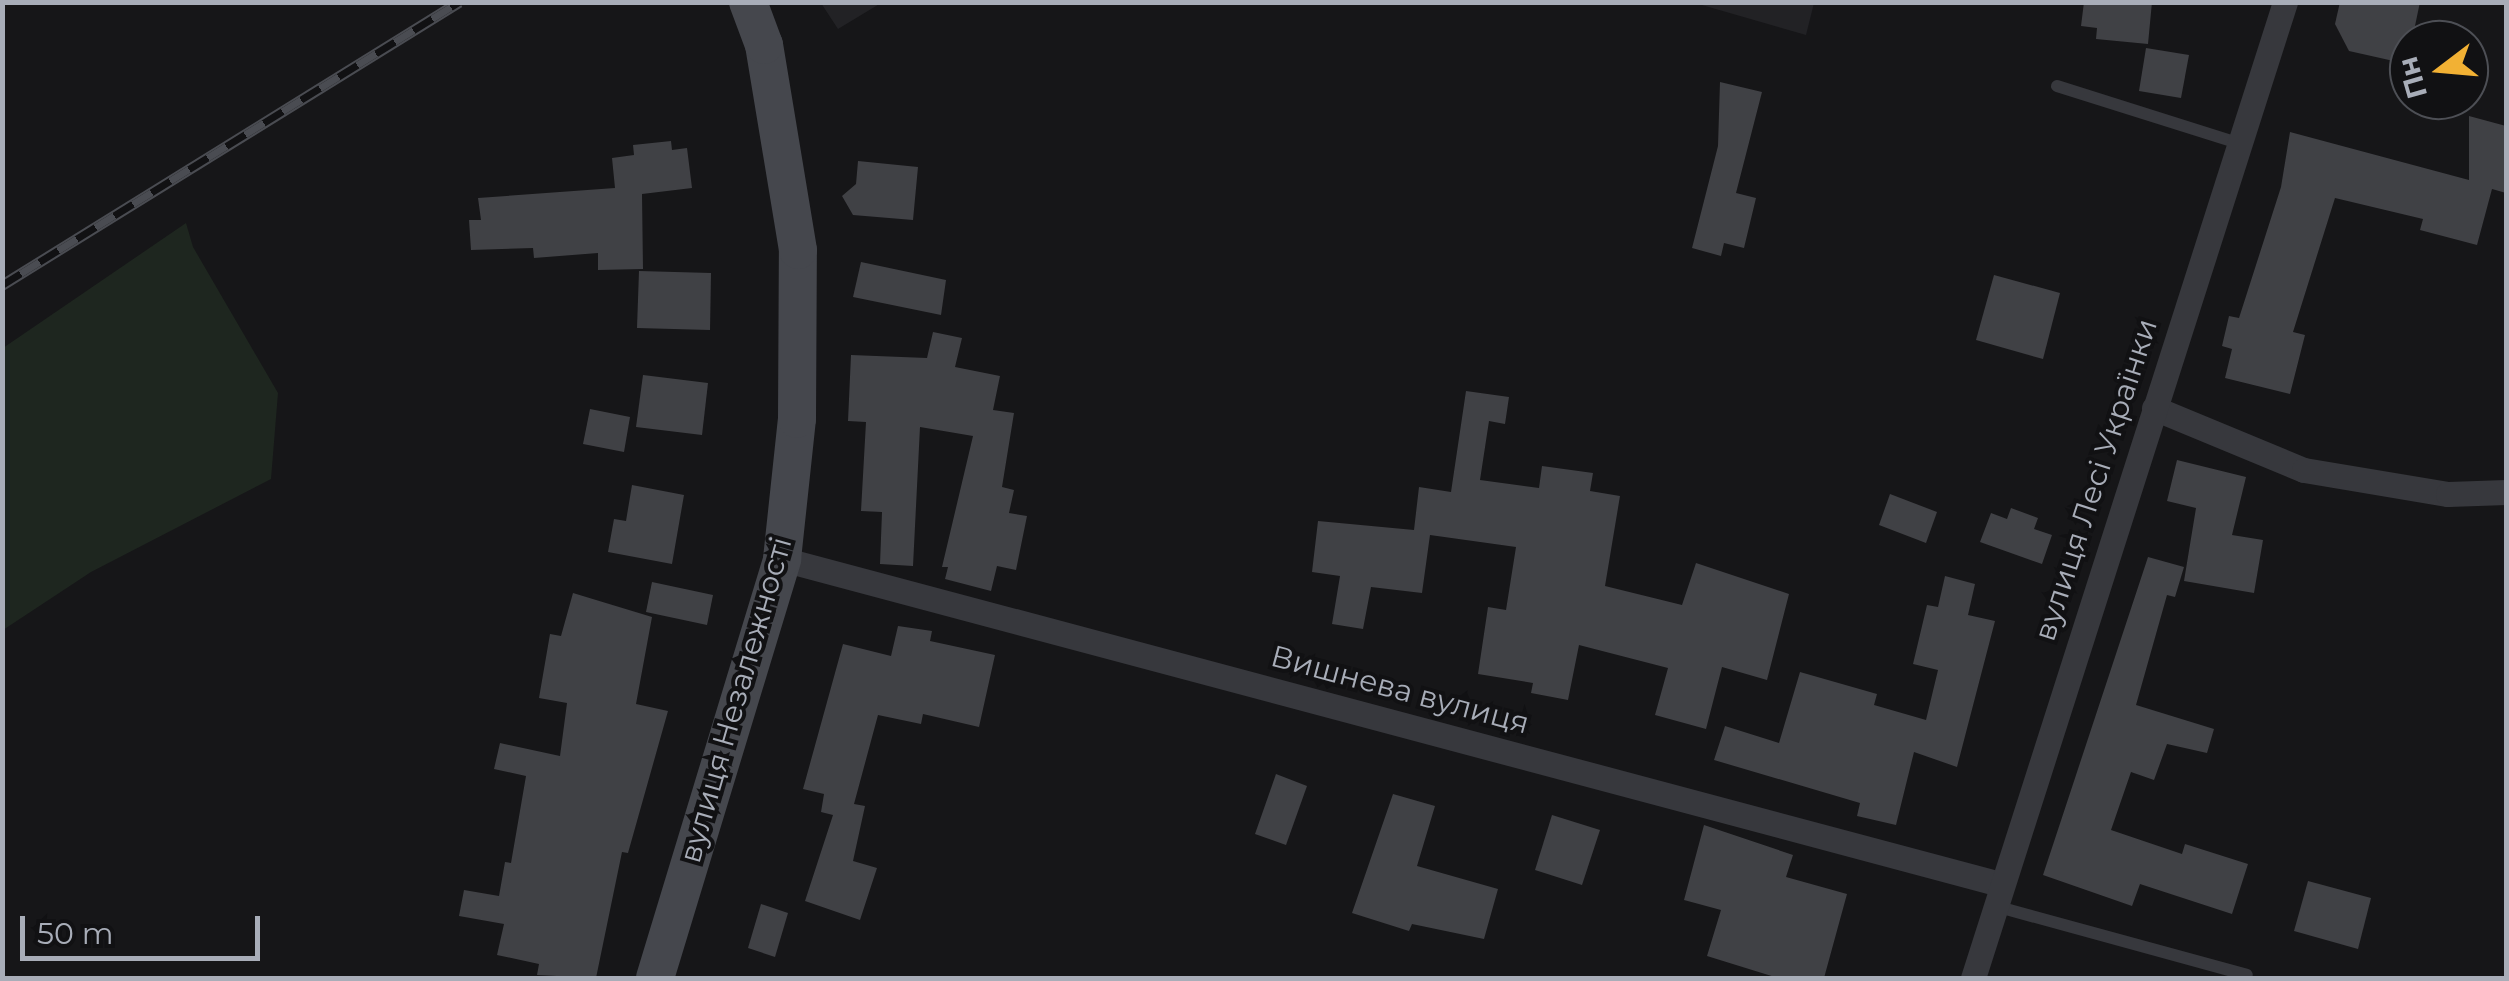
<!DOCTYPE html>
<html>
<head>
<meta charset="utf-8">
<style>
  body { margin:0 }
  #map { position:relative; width:2509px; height:981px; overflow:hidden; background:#161618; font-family:Montserrat,sans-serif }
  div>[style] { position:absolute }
  .built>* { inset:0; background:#222225 }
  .green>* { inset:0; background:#1e261f }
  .building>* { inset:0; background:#404145 }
  .lane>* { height:12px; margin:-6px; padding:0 6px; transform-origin:6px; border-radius:6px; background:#37383d }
  .street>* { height:25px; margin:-12.5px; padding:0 12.5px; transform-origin:12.5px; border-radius:12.5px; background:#37383d }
  .secondary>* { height:38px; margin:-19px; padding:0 19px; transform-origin:19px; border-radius:19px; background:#45474d }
  .rail>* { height:11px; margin-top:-5.5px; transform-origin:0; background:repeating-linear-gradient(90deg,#111113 0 22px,#4a4c52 0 44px); box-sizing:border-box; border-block:2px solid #4a4c52 }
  span { translate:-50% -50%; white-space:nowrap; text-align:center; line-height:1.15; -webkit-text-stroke:8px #111113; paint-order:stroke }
  .street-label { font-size:30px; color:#a8adb8 }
  .frame { position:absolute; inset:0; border:5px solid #a8adb8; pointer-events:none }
  .north { position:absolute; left:2389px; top:20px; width:100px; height:100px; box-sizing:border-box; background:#111113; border:2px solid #4d4f55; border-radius:50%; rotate:254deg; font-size:28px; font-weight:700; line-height:40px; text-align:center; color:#a8adb8 }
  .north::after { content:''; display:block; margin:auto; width:35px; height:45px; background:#f2b134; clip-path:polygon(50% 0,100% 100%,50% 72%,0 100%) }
  .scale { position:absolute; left:20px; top:916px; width:240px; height:45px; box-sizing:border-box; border:5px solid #a8adb8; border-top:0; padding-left:12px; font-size:30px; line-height:35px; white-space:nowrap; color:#a8adb8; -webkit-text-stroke:8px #111113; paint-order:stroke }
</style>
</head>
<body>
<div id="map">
  <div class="built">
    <i style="clip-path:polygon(821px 3px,881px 3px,838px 29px)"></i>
    <i style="clip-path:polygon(1695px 3px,1814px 3px,1806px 35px)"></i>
  </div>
  <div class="green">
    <i style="clip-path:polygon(186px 223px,193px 247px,278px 393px,271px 479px,91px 572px,3px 630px,3px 348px)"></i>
  </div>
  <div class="building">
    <i style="clip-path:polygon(2084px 2px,2152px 2px,2148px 44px,2096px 39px,2097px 28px,2081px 26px)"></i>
    <i style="clip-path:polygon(2340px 2px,2420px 2px,2407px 64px,2349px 51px,2335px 24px)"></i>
    <i style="clip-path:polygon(2146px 48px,2189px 55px,2181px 98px,2139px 91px)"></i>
    <i style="clip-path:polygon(1720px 82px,1762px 92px,1736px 193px,1756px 198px,1744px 248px,1724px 243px,1721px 256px,1692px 248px,1718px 146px)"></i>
    <i style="clip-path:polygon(2469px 116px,2506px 126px,2506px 193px,2492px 189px,2477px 245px,2420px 230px,2423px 219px,2335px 198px,2293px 332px,2305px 335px,2290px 394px,2225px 378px,2232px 349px,2222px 346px,2229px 316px,2239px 318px,2281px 187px,2290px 132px,2469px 180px)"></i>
    <i style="clip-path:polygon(671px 141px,672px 150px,687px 148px,692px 188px,642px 194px,643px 269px,598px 270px,598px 253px,534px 258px,533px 248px,471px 250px,469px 220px,481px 220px,478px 198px,615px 188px,612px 158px,634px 155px,633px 145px)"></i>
    <i style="clip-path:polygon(858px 161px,918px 167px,913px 220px,853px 215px,842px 196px,856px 184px)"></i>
    <i style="clip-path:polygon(861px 262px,946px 280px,941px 315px,853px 297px)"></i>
    <i style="clip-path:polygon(639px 271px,711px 273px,710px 330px,637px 328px)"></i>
    <i style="clip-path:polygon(1994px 275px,2060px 293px,2043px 359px,1976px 340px)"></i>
    <i style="clip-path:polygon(933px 332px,962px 338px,955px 367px,1000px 376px,993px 410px,1014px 413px,1002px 487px,1014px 490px,1009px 513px,1027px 516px,1016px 570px,997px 566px,991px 591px,945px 579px,948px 567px,942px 567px,973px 436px,920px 427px,913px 566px,880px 564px,882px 512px,861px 511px,866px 422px,848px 421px,851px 355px,927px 358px)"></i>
    <i style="clip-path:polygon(643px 375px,708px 383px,702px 435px,636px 427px)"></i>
    <i style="clip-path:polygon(1466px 391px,1509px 397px,1505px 424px,1489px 421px,1480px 480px,1539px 488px,1542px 466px,1593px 473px,1590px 491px,1620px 496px,1605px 586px,1682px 605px,1696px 563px,1789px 594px,1767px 680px,1722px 667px,1706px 729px,1655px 715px,1668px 668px,1579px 645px,1568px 700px,1531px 693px,1533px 683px,1478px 674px,1488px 607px,1506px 610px,1516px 547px,1430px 535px,1422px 593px,1371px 587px,1363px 629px,1332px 624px,1340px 576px,1312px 572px,1318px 521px,1414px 530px,1419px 487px,1451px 492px)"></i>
    <i style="clip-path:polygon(590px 409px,630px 417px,624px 452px,583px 444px)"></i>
    <i style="clip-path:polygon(2177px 460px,2246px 477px,2232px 535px,2263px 540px,2254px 593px,2184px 581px,2196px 508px,2167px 501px)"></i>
    <i style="clip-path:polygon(632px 485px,684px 495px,672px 564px,608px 552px,614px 519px,626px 521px)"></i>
    <i style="clip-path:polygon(1890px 494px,1937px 512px,1926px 543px,1879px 525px)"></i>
    <i style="clip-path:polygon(2011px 508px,2038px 518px,2034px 529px,2052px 535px,2042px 564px,1980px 542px,1991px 513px,2007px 519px)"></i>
    <i style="clip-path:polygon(2148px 557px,2184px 567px,2175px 597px,2167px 595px,2136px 705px,2214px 729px,2207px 753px,2167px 744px,2154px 780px,2131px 772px,2111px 830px,2182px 854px,2185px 844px,2248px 864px,2232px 914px,2140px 884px,2132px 906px,2043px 875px)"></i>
    <i style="clip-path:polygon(1945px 576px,1975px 584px,1968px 615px,1995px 621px,1957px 767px,1914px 752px,1896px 825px,1857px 816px,1860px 803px,1714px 760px,1725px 726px,1779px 743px,1800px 672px,1877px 694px,1874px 705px,1926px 720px,1938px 670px,1913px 664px,1927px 605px,1938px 607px)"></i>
    <i style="clip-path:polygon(652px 582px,713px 595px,707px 625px,646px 612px)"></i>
    <i style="clip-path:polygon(573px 593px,652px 617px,636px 704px,668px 711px,628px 853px,622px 852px,596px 978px,537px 975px,539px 964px,497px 955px,504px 924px,459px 916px,464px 890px,499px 896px,505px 862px,511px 863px,526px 776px,494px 769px,500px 743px,560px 756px,567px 703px,539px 698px,550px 634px,561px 636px)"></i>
    <i style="clip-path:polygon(898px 626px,932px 631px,930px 641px,995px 655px,979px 727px,923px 714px,921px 724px,878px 715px,854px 804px,865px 806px,853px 861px,877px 868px,860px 920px,805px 901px,833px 815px,821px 812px,824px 794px,803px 789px,843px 644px,891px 656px)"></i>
    <i style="clip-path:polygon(1276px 774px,1307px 786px,1286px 845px,1255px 834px)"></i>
    <i style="clip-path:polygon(1393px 794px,1435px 806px,1417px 866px,1498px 889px,1484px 939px,1412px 924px,1409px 931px,1352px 913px)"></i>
    <i style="clip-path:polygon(1552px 815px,1600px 830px,1582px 885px,1535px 870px)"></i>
    <i style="clip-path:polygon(1704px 825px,1793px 855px,1786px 877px,1847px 894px,1824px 978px,1778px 978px,1707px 956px,1721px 910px,1684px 900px)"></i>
    <i style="clip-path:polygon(2308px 881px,2371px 898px,2358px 949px,2294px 931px)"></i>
    <i style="clip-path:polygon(761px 904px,788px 913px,775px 957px,748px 948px)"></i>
  </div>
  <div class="lane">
    <i style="left:2057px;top:86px;width:190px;rotate:17.5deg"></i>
    <i style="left:1995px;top:906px;width:261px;rotate:15.3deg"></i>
  </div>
  <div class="street">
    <i style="left:2154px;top:408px;width:162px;rotate:22.5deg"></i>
    <i style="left:2304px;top:470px;width:146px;rotate:9.5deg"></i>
    <i style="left:2448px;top:494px;width:58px;rotate:-2deg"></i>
    <i style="left:782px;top:559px;width:1261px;rotate:14.94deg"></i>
    <i style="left:1973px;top:978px;width:1025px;rotate:-72.27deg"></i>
  </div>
  <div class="secondary">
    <i style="left:655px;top:978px;width:438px;rotate:-73.1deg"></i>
    <i style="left:782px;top:559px;width:141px;rotate:-83.9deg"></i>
    <i style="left:797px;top:419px;width:169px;rotate:-89.7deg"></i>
    <i style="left:798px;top:250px;width:208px;rotate:-99.4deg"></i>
    <i style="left:764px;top:45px;width:46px;rotate:-110.4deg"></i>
  </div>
  <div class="rail">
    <i style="left:2px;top:285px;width:538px;rotate:-31.77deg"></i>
  </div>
  <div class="street-label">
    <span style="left:2096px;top:480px;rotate:-72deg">вулиця Лесі Українки</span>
    <span style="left:1400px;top:690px;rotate:15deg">Вишнева вулиця</span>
    <span style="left:736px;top:700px;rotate:-74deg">вулиця Незалежності</span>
  </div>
  <div class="frame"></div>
  <div class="north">Пн</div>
  <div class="scale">50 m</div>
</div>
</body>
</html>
